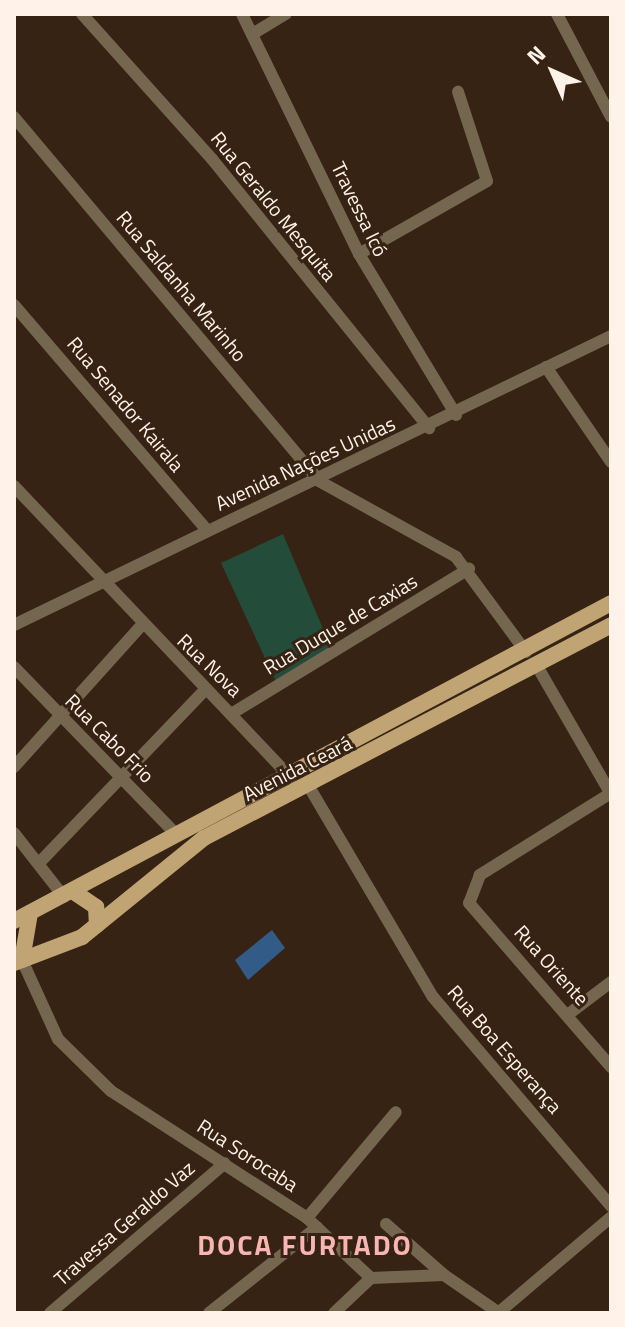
<!DOCTYPE html>
<html>
<head>
<meta charset="utf-8">
<style>
  body { margin:0 }
  #map { position:relative; width:625px; height:1327px; overflow:hidden; background:#362313; font-family:"Titillium Web",sans-serif }
  div>[style] { position:absolute }
  .green>* { inset:0; background:#234c3a }
  .water>* { inset:0; background:#335b87 }
  .minor>* { height:12px; margin:-6px; padding:0 6px; transform-origin:6px; border-radius:6px; background:#74664f }
  .major>* { height:16px; margin:-8px; padding:0 8px; transform-origin:8px; border-radius:8px; background:#c1a474 }
  span { translate:-50% -50%; white-space:nowrap; text-align:center; line-height:1.15; -webkit-text-stroke:6px #362313; paint-order:stroke }
  .street-label { font-size:20px; color:#fff2e8 }
  .district-label { font-size:28px; color:#f9b5b1; font-weight:700; letter-spacing:2px }
  .frame { position:absolute; inset:0; border:16px solid #fff2e8; pointer-events:none }
  .north { position:absolute; left:513px; top:32px; width:80px; height:80px; -webkit-text-stroke:6px #362313; paint-order:stroke; rotate:315deg; font-size:22px; font-weight:700; line-height:32px; text-align:center; color:#fff2e8 }
  .north::after { content:''; display:block; margin:auto; width:28px; height:36px; background:#fff2e8; clip-path:polygon(50% 0,100% 100%,50% 72%,0 100%) }
</style>
</head>
<body>
<div id="map">
  <div class="green">
    <i style="clip-path:polygon(283px 534px,332px 650px,276px 682px,221px 563px)"></i>
  </div>
  <div class="water">
    <i style="clip-path:polygon(272px 930px,285px 948px,248px 980px,235px 960px)"></i>
  </div>
  <div class="minor">
    <i style="left:82px;top:14px;width:195px;rotate:48.1deg"></i>
    <i style="left:212px;top:159px;width:346px;rotate:51.1deg"></i>
    <i style="left:242px;top:14px;width:267px;rotate:64deg"></i>
    <i style="left:359px;top:254px;width:188px;rotate:58.9deg"></i>
    <i style="left:557px;top:14px;width:116px;rotate:62.3deg"></i>
    <i style="left:254px;top:33px;width:37px;rotate:-31deg"></i>
    <i style="left:14px;top:117px;width:475px;rotate:50deg"></i>
    <i style="left:319px;top:481px;width:157px;rotate:29deg"></i>
    <i style="left:456px;top:557px;width:118px;rotate:53.6deg"></i>
    <i style="left:359px;top:254px;width:147px;rotate:-29.7deg"></i>
    <i style="left:487px;top:181px;width:94px;rotate:-108deg"></i>
    <i style="left:14px;top:305px;width:296px;rotate:49.4deg"></i>
    <i style="left:546px;top:367px;width:115px;rotate:55.6deg"></i>
    <i style="left:14px;top:486px;width:402px;rotate:46.5deg"></i>
    <i style="left:14px;top:625px;width:663px;rotate:-25.83deg"></i>
    <i style="left:537px;top:666px;width:148px;rotate:60deg"></i>
    <i style="left:14px;top:667px;width:235px;rotate:45.9deg"></i>
    <i style="left:231px;top:714px;width:279px;rotate:-31.4deg"></i>
    <i style="left:14px;top:767px;width:188px;rotate:-48deg"></i>
    <i style="left:308px;top:785px;width:246px;rotate:59.5deg"></i>
    <i style="left:433px;top:997px;width:275px;rotate:49.6deg"></i>
    <i style="left:611px;top:793px;width:155px;rotate:148deg"></i>
    <i style="left:480px;top:875px;width:30px;rotate:111deg"></i>
    <i style="left:469px;top:903px;width:217px;rotate:49.1deg"></i>
    <i style="left:14px;top:833px;width:81px;rotate:52deg"></i>
    <i style="left:40px;top:862px;width:240px;rotate:-46.2deg"></i>
    <i style="left:22px;top:960px;width:87px;rotate:65.5deg"></i>
    <i style="left:58px;top:1039px;width:74px;rotate:44.5deg"></i>
    <i style="left:111px;top:1091px;width:234px;rotate:32.9deg"></i>
    <i style="left:307px;top:1218px;width:88px;rotate:43.2deg"></i>
    <i style="left:371px;top:1278px;width:73px;rotate:-2.4deg"></i>
    <i style="left:444px;top:1275px;width:67px;rotate:34.6deg"></i>
    <i style="left:570px;top:1013px;width:51px;rotate:-37.1deg"></i>
    <i style="left:307px;top:1218px;width:138px;rotate:-50deg"></i>
    <i style="left:386px;top:1224px;width:77px;rotate:41.3deg"></i>
    <i style="left:50px;top:1313px;width:230px;rotate:-40.6deg"></i>
    <i style="left:209px;top:1313px;width:138px;rotate:-38.5deg"></i>
    <i style="left:334px;top:1313px;width:51px;rotate:-43.4deg"></i>
    <i style="left:498px;top:1313px;width:148px;rotate:-40.3deg"></i>
  </div>
  <div class="major">
    <i style="left:74px;top:892px;width:27px;rotate:34deg"></i>
    <i style="left:96px;top:907px;width:18px;rotate:87deg"></i>
    <i style="left:14px;top:921px;width:676px;rotate:-28.04deg"></i>
    <i style="left:22px;top:960px;width:48px;rotate:-80.3deg"></i>
    <i style="left:14px;top:963px;width:73px;rotate:-20.9deg"></i>
    <i style="left:82px;top:937px;width:157px;rotate:-39.1deg"></i>
    <i style="left:204px;top:838px;width:459px;rotate:-27.6deg"></i>
  </div>
  <div class="street-label">
    <span style="left:274px;top:206px;rotate:51deg">Rua Geraldo Mesquita</span>
    <span style="left:360px;top:209px;rotate:64deg">Travessa Icó</span>
    <span style="left:182px;top:286px;rotate:50deg">Rua Saldanha Marinho</span>
    <span style="left:126px;top:404px;rotate:50deg">Rua Senador Kairala</span>
    <span style="left:305px;top:463px;rotate:-25deg">Avenida Nações Unidas</span>
    <span style="left:340px;top:624px;rotate:-31deg">Rua Duque de Caxias</span>
    <span style="left:210px;top:665px;rotate:44deg">Rua Nova</span>
    <span style="left:110px;top:738px;rotate:45deg">Rua Cabo Frio</span>
    <span style="left:297px;top:768px;rotate:-27deg">Avenida Ceará</span>
    <span style="left:552px;top:965px;rotate:48deg">Rua Oriente</span>
    <span style="left:505px;top:1049px;rotate:49deg">Rua Boa Esperança</span>
    <span style="left:248px;top:1155px;rotate:33deg">Rua Sorocaba</span>
    <span style="left:124px;top:1223px;rotate:-41deg">Travessa Geraldo Vaz</span>
  </div>
  <div class="district-label">
    <span style="left:305px;top:1245px">DOCA FURTADO</span>
  </div>
  <div class="frame"></div>
  <div class="north">N</div>
</div>
</body>
</html>
